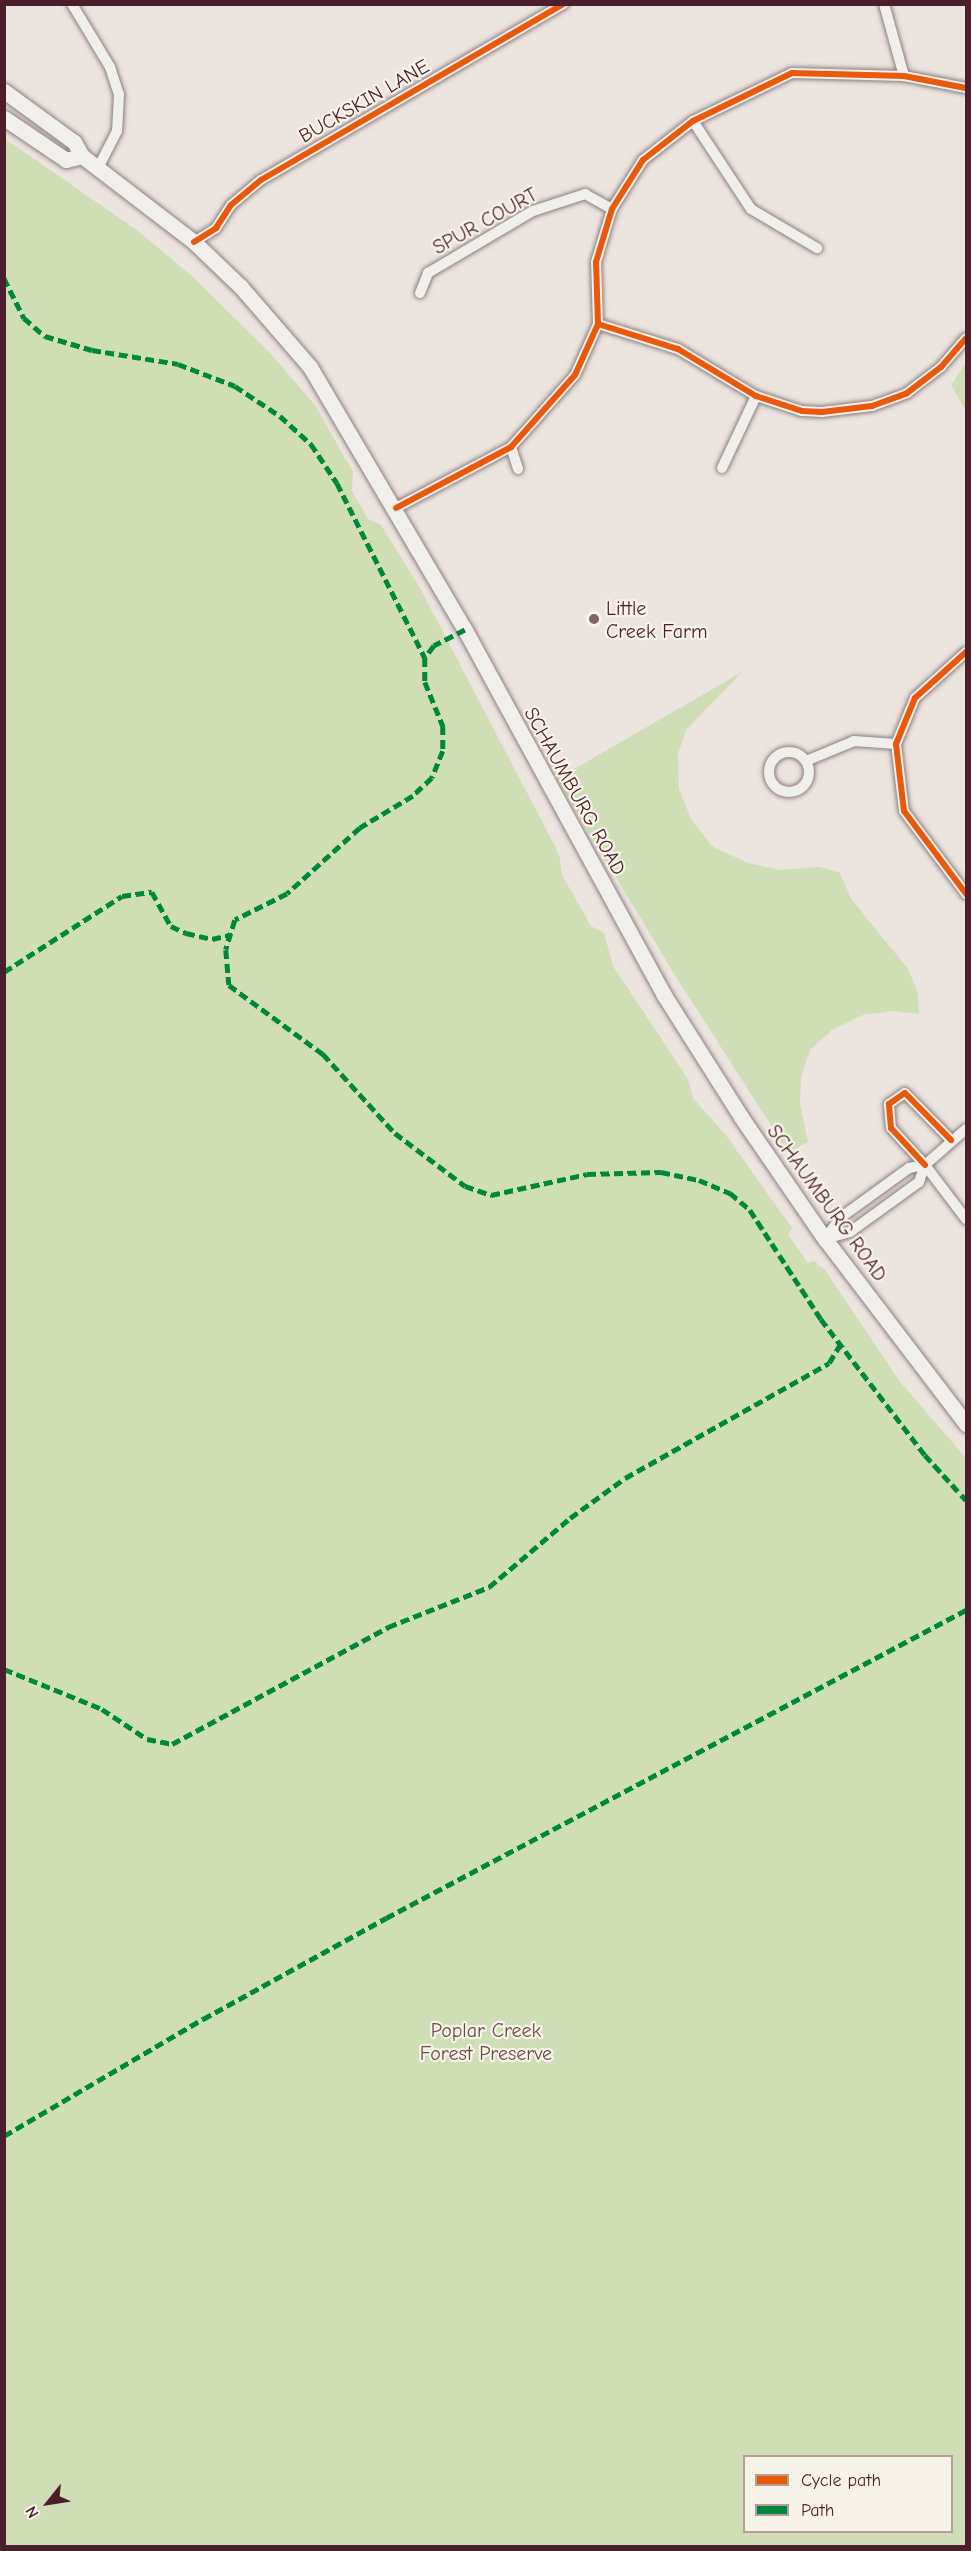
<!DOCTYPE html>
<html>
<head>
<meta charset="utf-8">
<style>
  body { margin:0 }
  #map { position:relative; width:971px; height:2551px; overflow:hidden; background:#ece4df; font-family:"Comic Neue",sans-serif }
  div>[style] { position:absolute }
  .green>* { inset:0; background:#cfdeb5 }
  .roads { filter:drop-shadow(0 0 2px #8b7f7f) drop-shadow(0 0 2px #8b7f7f) }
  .street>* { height:10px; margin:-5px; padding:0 5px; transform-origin:5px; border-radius:5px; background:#f1efeb }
  .street>.ring { margin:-5px; padding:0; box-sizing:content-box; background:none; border:10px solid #f1efeb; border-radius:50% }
  .secondary>* { height:15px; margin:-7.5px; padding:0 7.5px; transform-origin:7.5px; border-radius:7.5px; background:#f1efeb }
  .quiet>* { height:4.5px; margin-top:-2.25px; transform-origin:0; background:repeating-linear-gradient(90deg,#00873e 0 9px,transparent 0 13.5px) }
  .cycleway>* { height:6px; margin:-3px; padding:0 3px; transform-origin:3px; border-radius:3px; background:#e8590c }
  .dots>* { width:16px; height:16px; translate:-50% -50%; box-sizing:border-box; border:3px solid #f7f3e8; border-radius:50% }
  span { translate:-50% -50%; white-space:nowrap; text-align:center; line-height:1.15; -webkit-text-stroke:4.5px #f7f3e8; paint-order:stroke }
  .street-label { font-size:20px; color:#4a1f2b }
  .poi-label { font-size:20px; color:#4a1f2b }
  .left { translate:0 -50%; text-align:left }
  .park-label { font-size:20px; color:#654e45 }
  .frame { position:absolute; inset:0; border:6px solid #4a1f2b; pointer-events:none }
  .legend { position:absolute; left:743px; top:2455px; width:210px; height:78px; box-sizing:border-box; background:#f7f3e8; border:2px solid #b29e9c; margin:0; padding:8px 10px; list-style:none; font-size:18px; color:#4a1f2b }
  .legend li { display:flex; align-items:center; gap:12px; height:30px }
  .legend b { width:30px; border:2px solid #b29e9c }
  .north { position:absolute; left:18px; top:2473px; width:60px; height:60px; -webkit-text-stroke:4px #f7f3e8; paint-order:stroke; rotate:240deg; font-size:16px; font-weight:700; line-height:24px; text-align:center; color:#4a1f2b }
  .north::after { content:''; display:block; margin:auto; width:21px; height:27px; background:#4a1f2b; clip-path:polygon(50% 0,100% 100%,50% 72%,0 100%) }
</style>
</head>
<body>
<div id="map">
  <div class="green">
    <i style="clip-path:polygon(evenodd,4px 138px,138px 231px,192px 276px,270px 353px,315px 405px,353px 472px,352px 491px,368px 519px,381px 525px,420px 588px,559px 854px,562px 875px,591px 926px,604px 933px,613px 966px,688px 1079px,693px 1098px,725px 1134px,792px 1228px,788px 1235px,808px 1263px,814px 1261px,824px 1269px,901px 1383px,966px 1458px,966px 2546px,5px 2546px,4px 138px,744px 2456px,952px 2456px,952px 2532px,744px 2532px,744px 2456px)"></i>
    <i style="clip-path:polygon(966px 362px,966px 411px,951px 385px)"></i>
    <i style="clip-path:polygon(742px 672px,686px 730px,678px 754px,679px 789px,692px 821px,713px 847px,748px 863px,780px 870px,819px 867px,839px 872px,852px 900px,908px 969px,918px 993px,919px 1014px,894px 1011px,863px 1015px,832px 1030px,810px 1050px,801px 1077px,800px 1104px,808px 1142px,788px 1152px,673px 972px,557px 779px)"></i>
  </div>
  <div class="roads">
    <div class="street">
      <i style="left:72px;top:4px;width:74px;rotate:58.9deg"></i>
      <i style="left:110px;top:67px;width:28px;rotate:72deg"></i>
      <i style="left:119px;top:94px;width:37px;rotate:93deg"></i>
      <i style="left:117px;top:131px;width:42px;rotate:117.2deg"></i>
      <i style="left:884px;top:4px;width:75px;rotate:74.5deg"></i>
      <i style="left:693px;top:121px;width:105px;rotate:56.6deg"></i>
      <i style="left:751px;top:209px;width:77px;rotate:30.6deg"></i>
      <i style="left:194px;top:242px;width:26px;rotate:-32deg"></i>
      <i style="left:216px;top:228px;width:27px;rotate:-57deg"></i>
      <i style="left:231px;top:205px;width:39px;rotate:-40deg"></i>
      <i style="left:261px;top:180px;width:350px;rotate:-30.2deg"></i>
      <i style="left:420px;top:293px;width:22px;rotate:-68deg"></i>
      <i style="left:428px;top:273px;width:122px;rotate:-30.6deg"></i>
      <i style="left:533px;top:211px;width:55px;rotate:-18.1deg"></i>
      <i style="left:585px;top:194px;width:31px;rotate:29deg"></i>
      <i style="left:598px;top:324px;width:84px;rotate:17.4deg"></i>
      <i style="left:678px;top:349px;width:91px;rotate:31.1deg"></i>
      <i style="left:756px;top:396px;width:48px;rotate:18.1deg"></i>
      <i style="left:802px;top:411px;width:20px;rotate:3deg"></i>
      <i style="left:822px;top:412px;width:50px;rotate:-6.8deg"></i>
      <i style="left:872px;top:406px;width:37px;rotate:-20deg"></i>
      <i style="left:907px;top:393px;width:43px;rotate:-37.4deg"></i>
      <i style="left:941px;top:367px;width:38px;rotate:-49deg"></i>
      <i style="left:511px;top:447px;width:23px;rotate:72deg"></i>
      <i style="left:722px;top:468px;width:80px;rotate:-64.7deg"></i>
      <i style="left:396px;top:508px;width:130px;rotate:-27.9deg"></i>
      <i style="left:511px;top:447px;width:96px;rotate:-48.4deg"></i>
      <i style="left:575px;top:375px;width:56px;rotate:-65.7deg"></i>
      <i style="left:598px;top:324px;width:62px;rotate:-91.8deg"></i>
      <i style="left:596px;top:262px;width:55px;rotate:-73.2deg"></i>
      <i style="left:612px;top:209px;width:58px;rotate:-57.7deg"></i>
      <i style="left:643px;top:160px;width:63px;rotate:-38deg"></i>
      <i style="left:693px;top:121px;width:110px;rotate:-25.9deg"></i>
      <i style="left:792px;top:73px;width:112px;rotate:1.5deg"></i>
      <i style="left:904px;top:76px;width:63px;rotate:11deg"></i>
      <i style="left:966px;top:652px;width:69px;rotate:138deg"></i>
      <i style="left:915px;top:698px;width:50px;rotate:112.4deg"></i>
      <i style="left:896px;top:744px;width:67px;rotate:83.2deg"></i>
      <i style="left:904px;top:811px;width:104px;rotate:53.2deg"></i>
      <i class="ring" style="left:769px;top:752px;width:30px;height:30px"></i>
      <i style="left:806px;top:761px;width:52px;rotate:-22.6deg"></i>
      <i style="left:854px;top:741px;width:42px;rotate:4.1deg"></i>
      <i style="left:966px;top:1129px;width:55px;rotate:138.7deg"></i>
      <i style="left:925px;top:1165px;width:68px;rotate:52.8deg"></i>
      <i style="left:925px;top:1165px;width:50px;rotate:-132.6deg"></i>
      <i style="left:891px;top:1128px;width:24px;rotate:-95deg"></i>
      <i style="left:889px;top:1104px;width:19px;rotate:-35deg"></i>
      <i style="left:905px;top:1093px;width:66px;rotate:45.6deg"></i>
      <i style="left:825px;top:1239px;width:26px;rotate:-16deg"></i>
      <i style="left:850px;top:1232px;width:85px;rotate:-35.9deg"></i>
      <i style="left:919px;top:1182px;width:18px;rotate:-71deg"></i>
      <i style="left:825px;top:1239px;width:26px;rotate:-54deg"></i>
      <i style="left:840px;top:1218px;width:85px;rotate:-35.9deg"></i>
      <i style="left:909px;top:1168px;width:16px;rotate:-11deg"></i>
    </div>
    <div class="secondary">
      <i style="left:4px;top:91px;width:87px;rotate:36.1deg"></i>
      <i style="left:74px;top:142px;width:16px;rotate:60deg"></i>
      <i style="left:82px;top:156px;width:141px;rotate:37.5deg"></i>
      <i style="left:194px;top:242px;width:65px;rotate:43.8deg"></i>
      <i style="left:241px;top:287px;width:106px;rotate:49.2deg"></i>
      <i style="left:310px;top:367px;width:305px;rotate:59.5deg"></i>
      <i style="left:465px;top:630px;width:416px;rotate:61.4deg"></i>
      <i style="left:664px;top:995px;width:144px;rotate:57.7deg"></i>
      <i style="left:741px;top:1117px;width:148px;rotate:55.5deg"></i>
      <i style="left:825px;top:1239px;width:233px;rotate:52.7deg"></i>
      <i style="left:4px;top:118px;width:75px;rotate:34.1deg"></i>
      <i style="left:66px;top:160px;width:16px;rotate:-14deg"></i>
    </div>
  </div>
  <div class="quiet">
    <i style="left:4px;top:278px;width:45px;rotate:63.4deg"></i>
    <i style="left:24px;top:318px;width:28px;rotate:41deg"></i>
    <i style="left:45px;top:336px;width:49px;rotate:16.6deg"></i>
    <i style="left:92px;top:350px;width:87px;rotate:9.2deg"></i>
    <i style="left:178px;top:364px;width:61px;rotate:21.1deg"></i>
    <i style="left:235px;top:386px;width:54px;rotate:33.7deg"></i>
    <i style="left:280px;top:416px;width:42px;rotate:42.1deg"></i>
    <i style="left:311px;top:444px;width:47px;rotate:56.3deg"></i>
    <i style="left:337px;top:483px;width:196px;rotate:63.3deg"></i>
    <i style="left:465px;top:630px;width:35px;rotate:153deg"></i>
    <i style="left:434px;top:646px;width:15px;rotate:127deg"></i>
    <i style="left:425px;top:658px;width:24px;rotate:90deg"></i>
    <i style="left:425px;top:682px;width:48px;rotate:67.8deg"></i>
    <i style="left:443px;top:726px;width:25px;rotate:90deg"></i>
    <i style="left:443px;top:751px;width:29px;rotate:112deg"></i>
    <i style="left:432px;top:778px;width:26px;rotate:137deg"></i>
    <i style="left:413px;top:796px;width:62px;rotate:148.9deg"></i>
    <i style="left:360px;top:828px;width:98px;rotate:137.9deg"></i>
    <i style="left:287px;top:894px;width:58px;rotate:153.4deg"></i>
    <i style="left:235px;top:920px;width:31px;rotate:107deg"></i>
    <i style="left:226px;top:950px;width:35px;rotate:85deg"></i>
    <i style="left:229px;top:985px;width:117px;rotate:36.3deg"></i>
    <i style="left:323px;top:1054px;width:107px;rotate:47.7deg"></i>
    <i style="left:395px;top:1133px;width:88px;rotate:37.1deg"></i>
    <i style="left:465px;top:1186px;width:28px;rotate:19deg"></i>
    <i style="left:491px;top:1195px;width:98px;rotate:-12.3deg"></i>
    <i style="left:587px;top:1174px;width:74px;rotate:-1.5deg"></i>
    <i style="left:661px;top:1172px;width:39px;rotate:12deg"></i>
    <i style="left:699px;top:1180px;width:34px;rotate:23deg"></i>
    <i style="left:730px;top:1193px;width:26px;rotate:40deg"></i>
    <i style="left:750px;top:1210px;width:130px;rotate:56.9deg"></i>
    <i style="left:821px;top:1319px;width:171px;rotate:52.6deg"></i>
    <i style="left:925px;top:1455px;width:61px;rotate:47.7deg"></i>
    <i style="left:4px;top:972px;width:140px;rotate:-32.8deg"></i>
    <i style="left:122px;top:896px;width:30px;rotate:-8deg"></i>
    <i style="left:152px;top:892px;width:39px;rotate:61deg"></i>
    <i style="left:171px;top:926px;width:17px;rotate:25deg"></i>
    <i style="left:186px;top:933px;width:27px;rotate:13deg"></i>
    <i style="left:212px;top:939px;width:17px;rotate:-13deg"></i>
    <i style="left:4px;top:1669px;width:106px;rotate:22.2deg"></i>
    <i style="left:102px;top:1709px;width:54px;rotate:33.7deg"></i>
    <i style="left:147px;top:1739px;width:25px;rotate:11deg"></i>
    <i style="left:172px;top:1744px;width:246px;rotate:-28.4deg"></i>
    <i style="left:388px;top:1627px;width:109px;rotate:-21.6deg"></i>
    <i style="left:489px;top:1587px;width:106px;rotate:-40.4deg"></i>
    <i style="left:570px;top:1518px;width:68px;rotate:-36deg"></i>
    <i style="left:625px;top:1478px;width:234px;rotate:-29.4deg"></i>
    <i style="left:829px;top:1363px;width:21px;rotate:-59deg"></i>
    <i style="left:4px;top:2136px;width:231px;rotate:-30.5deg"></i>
    <i style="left:203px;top:2019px;width:209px;rotate:-28.9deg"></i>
    <i style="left:386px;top:1918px;width:657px;rotate:-27.97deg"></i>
  </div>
  <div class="cycleway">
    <i style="left:194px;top:242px;width:26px;rotate:-32deg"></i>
    <i style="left:216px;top:228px;width:27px;rotate:-57deg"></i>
    <i style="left:231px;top:205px;width:39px;rotate:-40deg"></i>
    <i style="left:261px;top:180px;width:350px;rotate:-30.2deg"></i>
    <i style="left:598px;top:324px;width:84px;rotate:17.4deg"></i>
    <i style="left:678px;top:349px;width:91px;rotate:31.1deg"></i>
    <i style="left:756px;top:396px;width:48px;rotate:18.1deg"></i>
    <i style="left:802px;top:411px;width:20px;rotate:3deg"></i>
    <i style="left:822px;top:412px;width:50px;rotate:-6.8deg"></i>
    <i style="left:872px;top:406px;width:37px;rotate:-20deg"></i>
    <i style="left:907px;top:393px;width:43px;rotate:-37.4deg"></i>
    <i style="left:941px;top:367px;width:38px;rotate:-49deg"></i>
    <i style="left:396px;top:508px;width:130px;rotate:-27.9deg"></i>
    <i style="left:511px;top:447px;width:96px;rotate:-48.4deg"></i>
    <i style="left:575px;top:375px;width:56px;rotate:-65.7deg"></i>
    <i style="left:598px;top:324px;width:62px;rotate:-91.8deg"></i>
    <i style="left:596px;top:262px;width:55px;rotate:-73.2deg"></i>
    <i style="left:612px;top:209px;width:58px;rotate:-57.7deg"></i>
    <i style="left:643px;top:160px;width:63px;rotate:-38deg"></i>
    <i style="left:693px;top:121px;width:110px;rotate:-25.9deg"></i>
    <i style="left:792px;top:73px;width:112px;rotate:1.5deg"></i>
    <i style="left:904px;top:76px;width:63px;rotate:11deg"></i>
    <i style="left:966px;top:652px;width:69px;rotate:138deg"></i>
    <i style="left:915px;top:698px;width:50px;rotate:112.4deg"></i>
    <i style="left:896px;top:744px;width:67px;rotate:83.2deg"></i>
    <i style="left:904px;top:811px;width:104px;rotate:53.2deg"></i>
    <i style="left:925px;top:1165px;width:50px;rotate:-132.6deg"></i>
    <i style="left:891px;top:1128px;width:24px;rotate:-95deg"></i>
    <i style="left:889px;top:1104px;width:19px;rotate:-35deg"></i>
    <i style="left:905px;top:1093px;width:66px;rotate:45.6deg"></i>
  </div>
  <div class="dots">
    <i style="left:594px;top:619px;background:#83646a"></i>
  </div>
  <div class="street-label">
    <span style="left:364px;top:101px;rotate:-30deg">BUCKSKIN LANE</span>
    <span style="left:485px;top:221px;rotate:-29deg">SPUR COURT</span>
    <span style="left:575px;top:791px;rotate:61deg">SCHAUMBURG ROAD</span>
    <span style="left:827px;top:1203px;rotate:54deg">SCHAUMBURG ROAD</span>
  </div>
  <div class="poi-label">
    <span class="left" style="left:606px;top:620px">Little<br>Creek Farm</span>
  </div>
  <div class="park-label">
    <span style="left:486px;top:2042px">Poplar Creek<br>Forest Preserve</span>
  </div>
  <div class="frame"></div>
  <ul class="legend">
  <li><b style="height:8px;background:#e8590c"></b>Cycle path</li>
  <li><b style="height:8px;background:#00873e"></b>Path</li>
  </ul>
  <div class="north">N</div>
</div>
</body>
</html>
